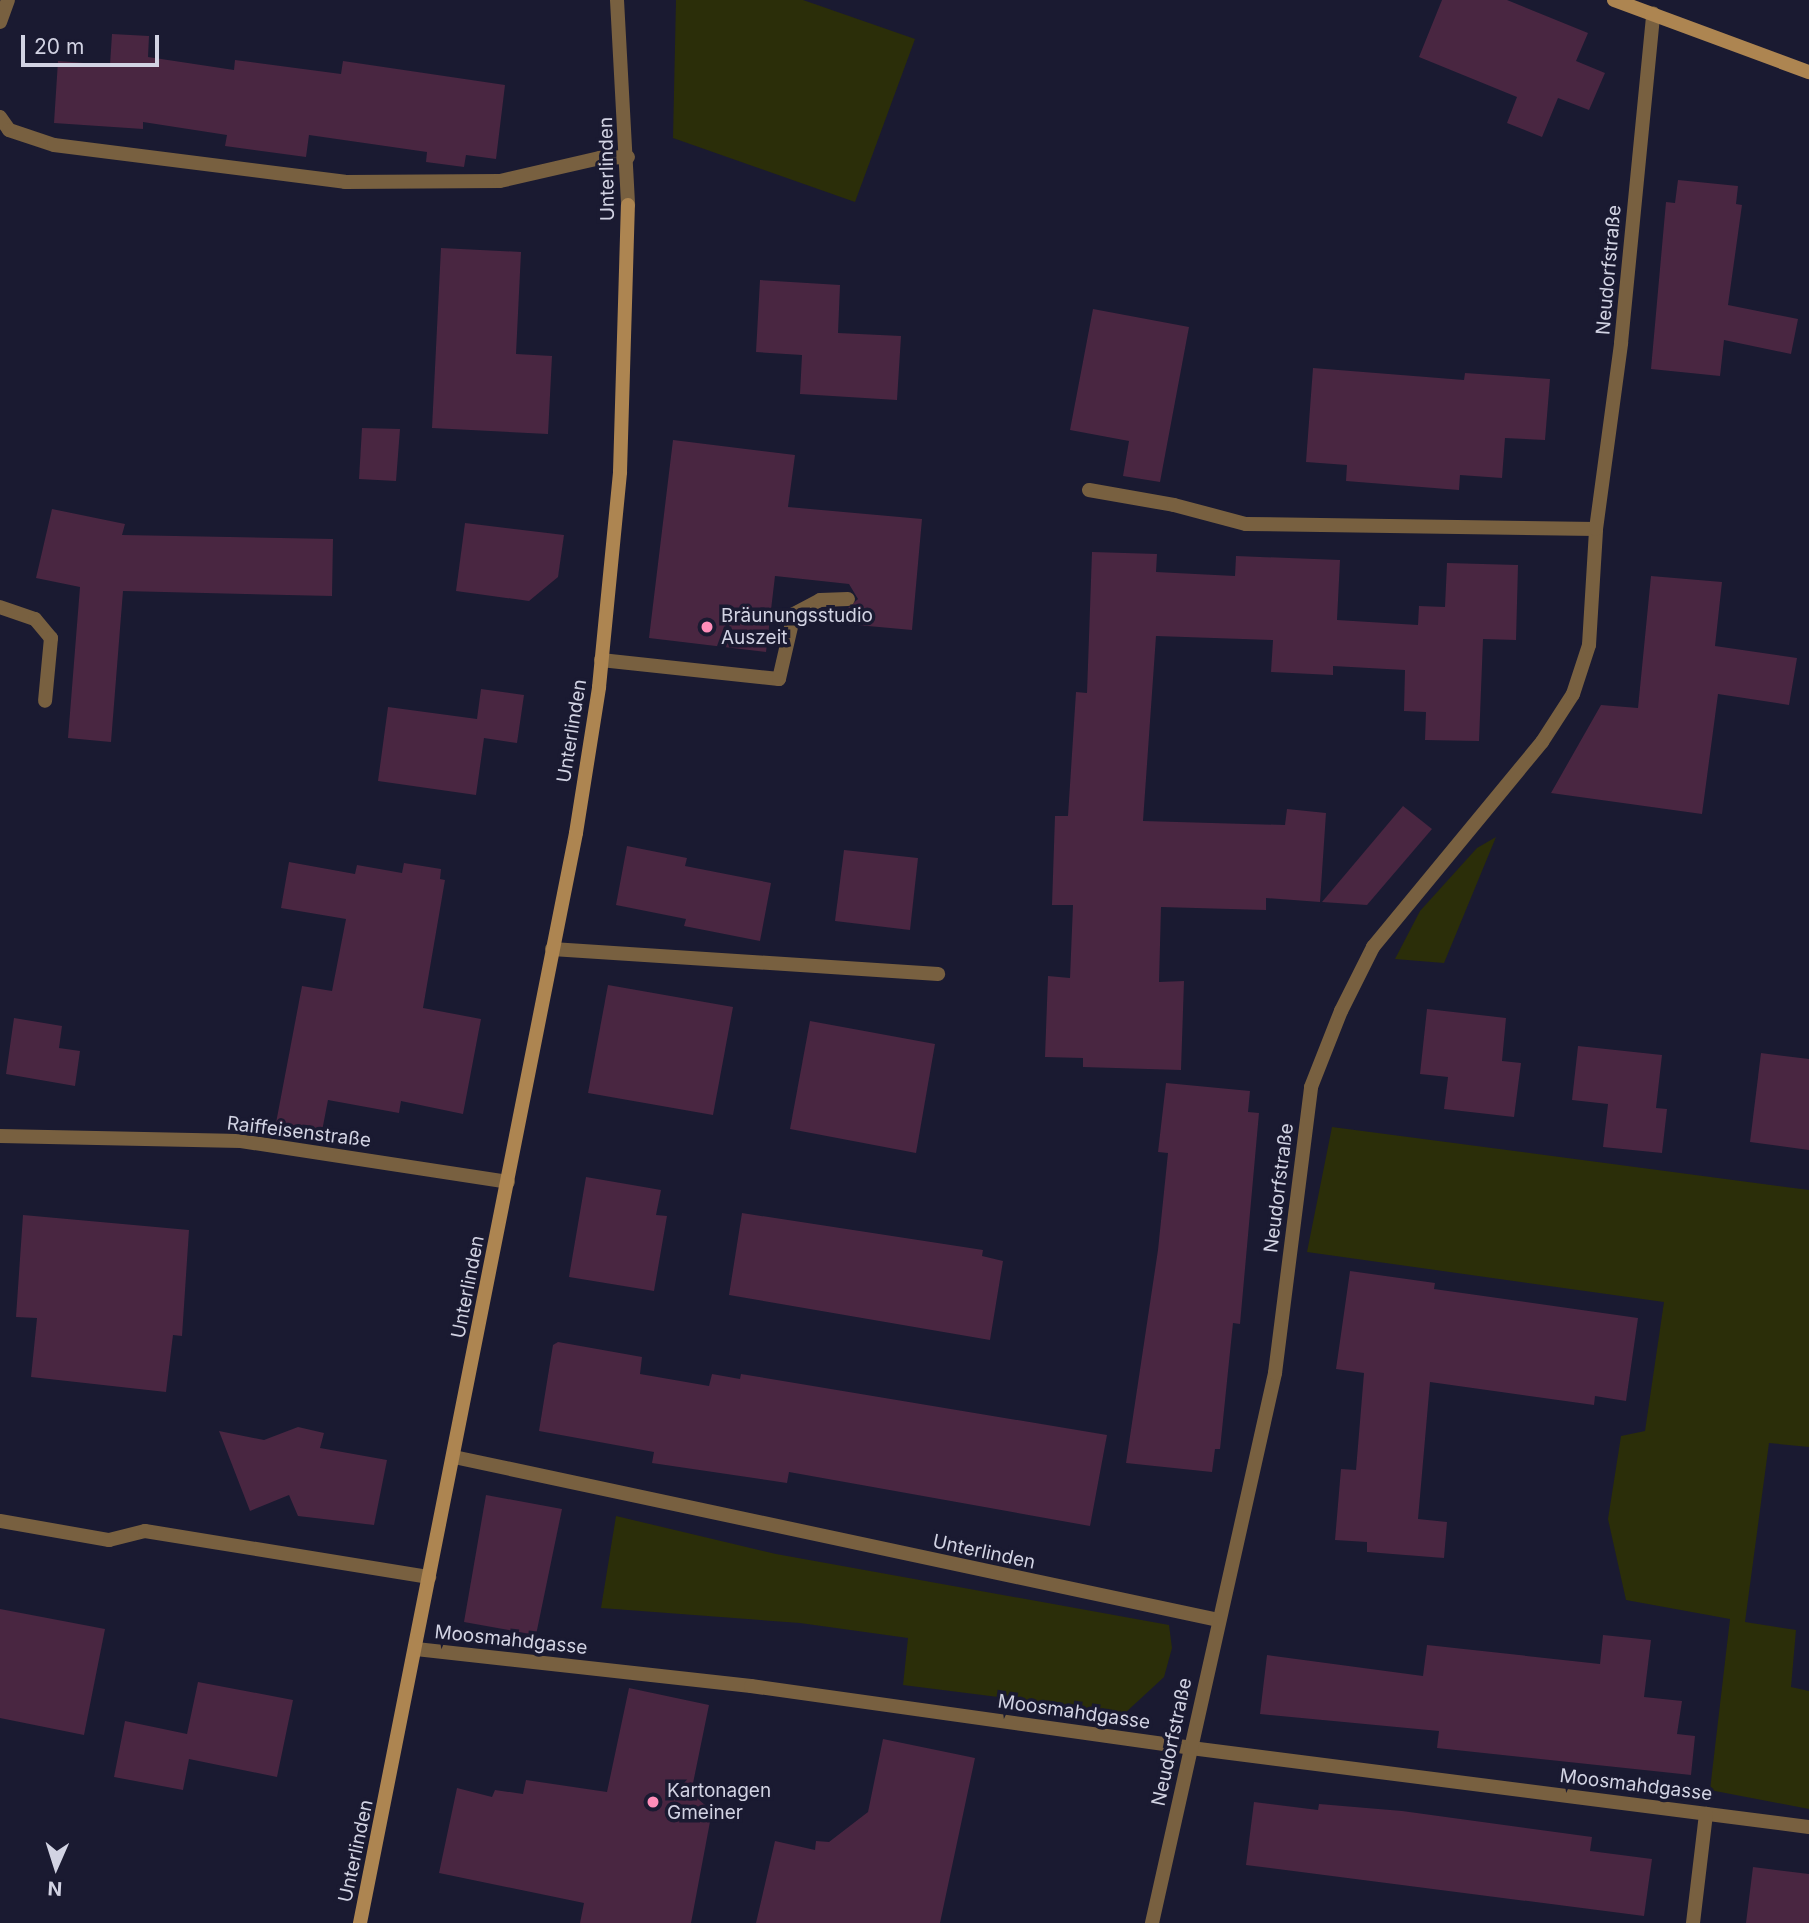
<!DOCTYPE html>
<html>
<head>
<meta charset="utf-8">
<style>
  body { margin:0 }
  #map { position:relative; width:1809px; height:1923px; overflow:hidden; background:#1a1a31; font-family:Inter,sans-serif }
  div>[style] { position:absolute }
  .green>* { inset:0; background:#2b2e09 }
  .building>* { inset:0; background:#492641 }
  .lane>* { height:14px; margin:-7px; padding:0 7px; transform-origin:7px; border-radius:7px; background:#786040 }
  .street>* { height:14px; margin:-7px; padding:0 7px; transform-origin:7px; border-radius:7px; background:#786040 }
  .secondary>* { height:14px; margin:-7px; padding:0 7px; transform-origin:7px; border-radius:7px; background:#ad8551 }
  .dots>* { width:19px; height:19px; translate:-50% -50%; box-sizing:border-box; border:4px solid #1a1a31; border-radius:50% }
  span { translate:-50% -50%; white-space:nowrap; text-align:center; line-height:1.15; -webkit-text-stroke:7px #1a1a31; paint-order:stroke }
  .street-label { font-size:19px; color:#d2d3e3 }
  .poi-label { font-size:19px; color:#d2d3e3 }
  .left { translate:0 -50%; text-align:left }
  .north { position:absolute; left:21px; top:1832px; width:70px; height:70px; -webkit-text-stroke:5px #1a1a31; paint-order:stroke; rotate:183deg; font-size:19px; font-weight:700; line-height:28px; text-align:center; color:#d2d3e3 }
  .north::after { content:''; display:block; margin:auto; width:24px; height:32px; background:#d2d3e3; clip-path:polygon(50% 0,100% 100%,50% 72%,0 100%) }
  .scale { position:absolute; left:21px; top:35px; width:138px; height:32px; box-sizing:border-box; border:4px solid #d2d3e3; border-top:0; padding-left:9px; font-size:21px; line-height:24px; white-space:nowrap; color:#d2d3e3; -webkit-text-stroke:5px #1a1a31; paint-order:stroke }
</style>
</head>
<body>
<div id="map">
  <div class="green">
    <i style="clip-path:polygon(676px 0,803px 0,915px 39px,855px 202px,673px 138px)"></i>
    <i style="clip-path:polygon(1496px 837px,1444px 963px,1395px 959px,1420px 911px,1477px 848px)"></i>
    <i style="clip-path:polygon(1332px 1127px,1809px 1190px,1809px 1447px,1769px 1443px,1745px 1622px,1796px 1630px,1791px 1687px,1809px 1691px,1809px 1809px,1710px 1790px,1730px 1619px,1626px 1600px,1608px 1519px,1621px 1436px,1645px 1431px,1664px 1302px,1307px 1252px)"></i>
    <i style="clip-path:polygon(616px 1516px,776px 1554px,1169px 1625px,1172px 1648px,1164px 1677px,1125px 1713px,903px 1685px,908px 1638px,800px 1623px,601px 1608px)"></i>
  </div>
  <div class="building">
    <i style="clip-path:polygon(1442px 0,1507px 0,1588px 33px,1576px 61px,1605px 73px,1589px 110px,1558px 98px,1542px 137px,1507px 123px,1517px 97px,1419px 57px)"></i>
    <i style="clip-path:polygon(112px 34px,149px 36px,148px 57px,234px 70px,235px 60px,341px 74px,343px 61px,505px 85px,496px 159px,466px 155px,464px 167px,426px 162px,427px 152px,309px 135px,306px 157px,225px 146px,227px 135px,143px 122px,143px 129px,54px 123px,58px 61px,110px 65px)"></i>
    <i style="clip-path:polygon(1678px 180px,1738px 186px,1736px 204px,1742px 205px,1728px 305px,1798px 319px,1791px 354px,1724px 340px,1720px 376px,1651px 369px,1666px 202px,1675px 203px)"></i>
    <i style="clip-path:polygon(441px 248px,521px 252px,516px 354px,552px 356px,548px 434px,432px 428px)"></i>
    <i style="clip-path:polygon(760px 280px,840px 285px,838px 333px,901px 336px,897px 400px,800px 394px,802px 355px,756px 352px)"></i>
    <i style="clip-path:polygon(1093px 309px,1189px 327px,1160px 482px,1123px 476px,1129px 441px,1070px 430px)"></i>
    <i style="clip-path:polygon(1313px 368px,1464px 380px,1465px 373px,1550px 379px,1545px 440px,1505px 438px,1502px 478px,1460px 475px,1459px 490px,1346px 481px,1347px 465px,1306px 462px)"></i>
    <i style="clip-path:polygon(362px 428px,400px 429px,396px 481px,359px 479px)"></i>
    <i style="clip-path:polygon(673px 440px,795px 455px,788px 507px,922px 519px,912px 630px,846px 624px,847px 609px,858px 599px,849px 584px,775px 576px,766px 652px,649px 638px)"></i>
    <i style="clip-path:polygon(52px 509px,125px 524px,122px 535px,333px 539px,332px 596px,123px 591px,111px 742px,68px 738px,80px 587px,36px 578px)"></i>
    <i style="clip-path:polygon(465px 523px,564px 535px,558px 577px,529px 601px,456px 591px)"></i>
    <i style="clip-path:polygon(1092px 552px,1157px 554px,1156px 572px,1235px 576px,1236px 556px,1340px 560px,1337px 620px,1418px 625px,1419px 606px,1445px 607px,1447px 563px,1518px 565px,1516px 640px,1483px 639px,1479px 741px,1425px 740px,1426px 712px,1404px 711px,1405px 670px,1333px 666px,1333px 675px,1271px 672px,1273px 640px,1156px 636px,1143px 821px,1285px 825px,1287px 809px,1326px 813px,1320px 902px,1266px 898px,1266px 910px,1161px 907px,1159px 982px,1184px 981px,1181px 1070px,1083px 1067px,1083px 1058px,1045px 1057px,1048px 976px,1070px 978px,1073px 905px,1052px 905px,1055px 816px,1068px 816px,1076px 692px,1087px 693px)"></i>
    <i style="clip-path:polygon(1651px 576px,1722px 582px,1715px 646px,1797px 658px,1789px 705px,1718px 694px,1702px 814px,1551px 793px,1601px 705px,1638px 708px)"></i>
    <i style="clip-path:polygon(481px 689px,524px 695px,517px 743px,484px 738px,476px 795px,378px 781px,388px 707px,477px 719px)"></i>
    <i style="clip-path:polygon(1403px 806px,1432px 829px,1367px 905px,1322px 902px)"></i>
    <i style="clip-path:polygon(627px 846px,687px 858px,685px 866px,771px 883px,760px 941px,684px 926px,686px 919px,616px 905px)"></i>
    <i style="clip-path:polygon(844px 850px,918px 858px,910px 930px,835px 921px)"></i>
    <i style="clip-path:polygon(289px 862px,355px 874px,357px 865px,402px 873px,404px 863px,441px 869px,440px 879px,445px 880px,423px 1008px,481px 1019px,463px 1114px,401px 1101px,399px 1113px,328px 1100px,322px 1131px,276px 1123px,302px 986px,332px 991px,346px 919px,281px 908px)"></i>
    <i style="clip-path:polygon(608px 985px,733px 1007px,713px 1115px,588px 1093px)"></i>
    <i style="clip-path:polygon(1427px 1009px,1506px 1018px,1502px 1061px,1521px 1063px,1514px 1117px,1444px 1109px,1448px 1077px,1420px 1074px)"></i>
    <i style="clip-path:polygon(14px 1018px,62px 1026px,59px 1048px,80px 1051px,75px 1086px,6px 1074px)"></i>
    <i style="clip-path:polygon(810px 1021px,935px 1044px,916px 1153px,790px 1129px)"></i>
    <i style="clip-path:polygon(1578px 1046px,1662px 1055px,1656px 1108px,1667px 1109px,1662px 1153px,1603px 1147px,1608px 1104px,1572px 1100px)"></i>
    <i style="clip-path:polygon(1761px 1053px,1809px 1059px,1809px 1150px,1750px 1142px)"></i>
    <i style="clip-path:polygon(1166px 1083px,1250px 1091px,1248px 1112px,1259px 1113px,1240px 1324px,1233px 1323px,1220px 1449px,1215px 1449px,1212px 1472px,1126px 1463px,1158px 1250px,1168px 1153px,1158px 1152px)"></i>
    <i style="clip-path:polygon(586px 1177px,661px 1190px,656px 1215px,667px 1216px,654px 1291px,569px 1277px)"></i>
    <i style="clip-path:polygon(742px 1213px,983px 1250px,982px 1256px,1003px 1261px,990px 1340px,729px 1295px)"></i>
    <i style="clip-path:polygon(23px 1215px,189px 1230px,182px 1336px,173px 1335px,166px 1392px,31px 1377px,37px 1318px,16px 1317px)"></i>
    <i style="clip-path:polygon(1350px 1271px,1435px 1283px,1434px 1289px,1638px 1318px,1626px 1401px,1595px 1396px,1594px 1405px,1430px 1382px,1418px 1519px,1447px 1522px,1444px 1558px,1367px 1552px,1367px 1542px,1335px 1540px,1341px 1469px,1356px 1470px,1364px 1373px,1336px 1369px)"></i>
    <i style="clip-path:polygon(558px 1342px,642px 1357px,640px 1374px,709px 1386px,712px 1374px,740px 1379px,741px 1374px,1107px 1435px,1090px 1526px,789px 1472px,787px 1483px,652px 1463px,654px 1452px,539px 1431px,553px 1345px)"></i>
    <i style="clip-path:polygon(298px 1427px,324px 1433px,320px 1448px,387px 1460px,374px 1525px,298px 1516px,289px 1495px,250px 1511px,219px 1431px,264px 1440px)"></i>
    <i style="clip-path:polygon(486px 1495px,562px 1509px,536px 1635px,464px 1622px)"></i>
    <i style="clip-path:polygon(0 1609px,105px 1629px,84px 1735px,0 1718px)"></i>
    <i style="clip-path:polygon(1603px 1635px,1651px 1640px,1644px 1697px,1682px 1701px,1677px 1734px,1695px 1736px,1691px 1775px,1437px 1748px,1439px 1731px,1260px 1714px,1267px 1655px,1423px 1676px,1427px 1645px,1600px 1664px)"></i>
    <i style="clip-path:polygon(198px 1682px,293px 1700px,277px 1777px,189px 1759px,183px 1790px,114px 1777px,125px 1721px,187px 1734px)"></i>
    <i style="clip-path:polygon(629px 1688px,709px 1705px,691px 1793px,712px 1811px,691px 1923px,580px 1923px,584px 1903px,439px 1873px,457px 1788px,492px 1797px,495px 1790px,523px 1794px,526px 1780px,607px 1792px)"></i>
    <i style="clip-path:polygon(883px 1739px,975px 1758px,940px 1923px,756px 1923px,775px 1841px,815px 1850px,816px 1841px,829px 1842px,868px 1812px)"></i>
    <i style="clip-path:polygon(1254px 1802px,1318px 1810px,1319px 1804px,1402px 1811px,1592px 1837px,1590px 1851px,1652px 1859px,1644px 1916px,1246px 1865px)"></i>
    <i style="clip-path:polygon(1753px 1867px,1809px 1874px,1809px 1923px,1746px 1923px)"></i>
  </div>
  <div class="lane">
    <i style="left:0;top:22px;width:23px;rotate:-70deg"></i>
    <i style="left:0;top:117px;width:16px;rotate:55deg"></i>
    <i style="left:9px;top:130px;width:47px;rotate:18.4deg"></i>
    <i style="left:54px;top:145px;width:293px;rotate:7.2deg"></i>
    <i style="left:345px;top:182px;width:155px;rotate:-0.4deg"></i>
    <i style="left:500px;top:181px;width:103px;rotate:-13deg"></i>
    <i style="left:600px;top:158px;width:28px;rotate:-2deg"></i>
    <i style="left:1089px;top:490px;width:86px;rotate:10deg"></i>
    <i style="left:1174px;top:505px;width:74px;rotate:14.8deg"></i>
    <i style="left:1246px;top:524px;width:350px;rotate:0.8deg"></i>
    <i style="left:0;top:607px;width:37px;rotate:19deg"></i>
    <i style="left:35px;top:619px;width:25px;rotate:50deg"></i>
    <i style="left:51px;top:638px;width:63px;rotate:95.4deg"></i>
    <i style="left:601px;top:660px;width:179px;rotate:6.1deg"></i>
    <i style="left:779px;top:679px;width:67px;rotate:-77deg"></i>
    <i style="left:794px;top:614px;width:30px;rotate:-28deg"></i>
    <i style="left:820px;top:600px;width:28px;rotate:-2deg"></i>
    <i style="left:552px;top:949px;width:387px;rotate:3.7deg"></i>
    <i style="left:0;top:1521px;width:111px;rotate:9.9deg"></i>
    <i style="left:109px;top:1540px;width:37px;rotate:-14deg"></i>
    <i style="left:145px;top:1531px;width:288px;rotate:9.2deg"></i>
  </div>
  <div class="street">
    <i style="left:617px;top:0;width:205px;rotate:86.9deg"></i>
    <i style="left:0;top:1136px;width:241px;rotate:1.2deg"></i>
    <i style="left:241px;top:1141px;width:270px;rotate:8.7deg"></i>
    <i style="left:454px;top:1457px;width:781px;rotate:12.04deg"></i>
    <i style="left:416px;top:1649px;width:337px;rotate:6.3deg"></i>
    <i style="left:751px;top:1686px;width:444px;rotate:8deg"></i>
    <i style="left:1191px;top:1748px;width:623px;rotate:7.28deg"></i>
    <i style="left:1152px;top:1923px;width:564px;rotate:-77.39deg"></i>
    <i style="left:1275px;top:1373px;width:288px;rotate:-82.8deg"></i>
    <i style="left:1311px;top:1087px;width:82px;rotate:-68.5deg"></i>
    <i style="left:1341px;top:1011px;width:72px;rotate:-63.4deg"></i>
    <i style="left:1373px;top:947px;width:266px;rotate:-50.5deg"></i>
    <i style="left:1542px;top:742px;width:57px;rotate:-57.1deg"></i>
    <i style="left:1573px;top:694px;width:52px;rotate:-71.9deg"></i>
    <i style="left:1589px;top:645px;width:116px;rotate:-86.5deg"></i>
    <i style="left:1596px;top:529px;width:188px;rotate:-82.3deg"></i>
    <i style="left:1621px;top:343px;width:331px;rotate:-84.4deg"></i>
    <i style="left:1693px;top:1923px;width:110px;rotate:-83.2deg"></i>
  </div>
  <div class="secondary">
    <i style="left:1614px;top:0;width:208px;rotate:20.3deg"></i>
    <i style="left:360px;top:1923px;width:1111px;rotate:-78.79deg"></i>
    <i style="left:576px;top:833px;width:148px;rotate:-81deg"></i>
    <i style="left:599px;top:687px;width:216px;rotate:-84.4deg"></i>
    <i style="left:620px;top:472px;width:267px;rotate:-88.3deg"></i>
  </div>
  <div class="dots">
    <i style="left:707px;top:627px;background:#ff8eba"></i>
    <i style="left:653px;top:1802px;background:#ff8eba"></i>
  </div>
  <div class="street-label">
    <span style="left:607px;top:169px;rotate:-91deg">Unterlinden</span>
    <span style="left:1609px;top:270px;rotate:-85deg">Neudorfstraße</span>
    <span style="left:572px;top:731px;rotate:-81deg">Unterlinden</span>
    <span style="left:299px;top:1132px;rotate:7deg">Raiffeisenstraße</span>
    <span style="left:1279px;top:1188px;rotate:-83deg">Neudorfstraße</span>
    <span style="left:468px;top:1287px;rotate:-79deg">Unterlinden</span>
    <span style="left:984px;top:1552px;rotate:12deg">Unterlinden</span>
    <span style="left:511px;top:1640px;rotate:6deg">Moosmahdgasse</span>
    <span style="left:1074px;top:1712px;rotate:8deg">Moosmahdgasse</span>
    <span style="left:1172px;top:1742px;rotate:-78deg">Neudorfstraße</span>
    <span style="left:1636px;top:1785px;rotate:7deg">Moosmahdgasse</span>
    <span style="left:356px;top:1851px;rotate:-78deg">Unterlinden</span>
  </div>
  <div class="poi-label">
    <span class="left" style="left:721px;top:627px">Bräunungsstudio<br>Auszeit</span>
    <span class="left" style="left:667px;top:1802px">Kartonagen<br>Gmeiner</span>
  </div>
  <div class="north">N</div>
  <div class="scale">20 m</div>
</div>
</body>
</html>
